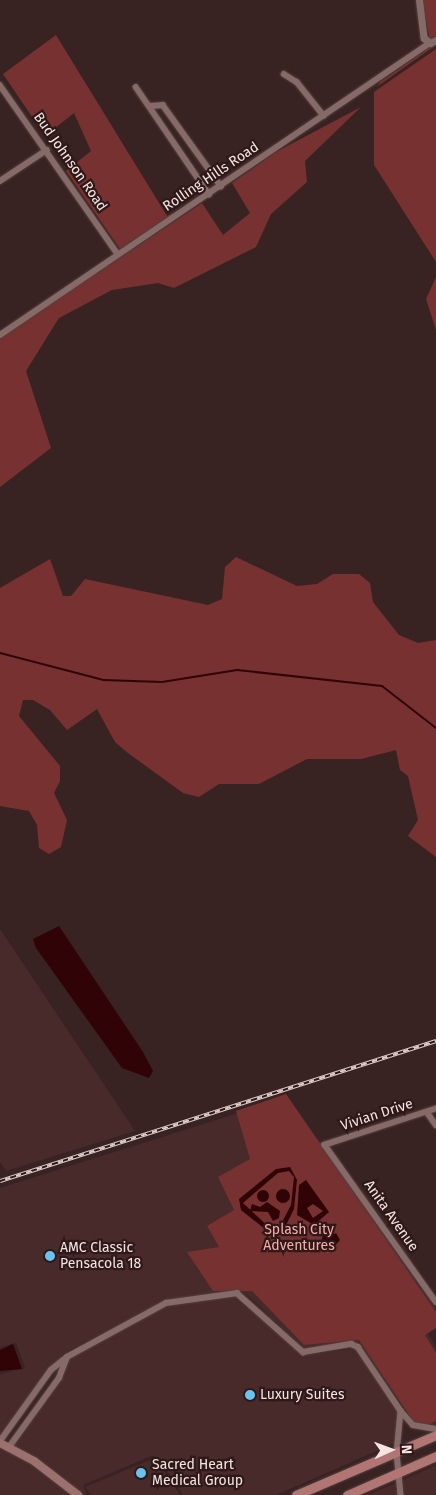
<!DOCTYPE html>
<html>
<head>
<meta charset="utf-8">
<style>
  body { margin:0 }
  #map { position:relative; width:436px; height:1495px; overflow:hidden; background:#392322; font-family:"Fira Sans",sans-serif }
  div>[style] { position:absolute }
  .built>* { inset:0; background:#472a29 }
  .green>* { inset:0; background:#773131 }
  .water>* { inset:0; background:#300407 }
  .round { border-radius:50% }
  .stream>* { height:2px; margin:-1px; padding:0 1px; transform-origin:1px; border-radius:1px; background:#300407 }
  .roads { filter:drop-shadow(0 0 1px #53403f) drop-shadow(0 0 1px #53403f) }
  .minor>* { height:5.5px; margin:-2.75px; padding:0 2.75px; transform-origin:2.75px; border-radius:2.75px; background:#856a68 }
  .tertiary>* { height:7px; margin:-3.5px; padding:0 3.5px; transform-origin:3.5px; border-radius:3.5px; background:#856a68 }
  .secondary>* { height:8px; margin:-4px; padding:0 4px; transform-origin:4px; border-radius:4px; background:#9b706d }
  .primary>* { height:9px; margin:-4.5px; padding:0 4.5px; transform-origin:4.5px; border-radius:4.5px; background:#b17573 }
  .rail>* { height:4px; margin-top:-2px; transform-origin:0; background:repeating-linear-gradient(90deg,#2f1918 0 5.5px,#ddcdcb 0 11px); box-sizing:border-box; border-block:1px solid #ddcdcb }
  .dots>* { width:14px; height:14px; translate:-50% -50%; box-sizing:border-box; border:2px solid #2f1918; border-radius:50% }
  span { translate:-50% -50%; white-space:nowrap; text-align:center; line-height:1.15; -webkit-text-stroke:4.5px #2f1918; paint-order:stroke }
  .street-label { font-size:14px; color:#f4e5e3 }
  .park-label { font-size:14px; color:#faadaa }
  .poi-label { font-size:14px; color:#f4e5e3 }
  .left { translate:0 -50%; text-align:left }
  .north { position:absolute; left:366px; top:1425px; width:50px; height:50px; -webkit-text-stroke:4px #2f1918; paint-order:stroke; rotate:88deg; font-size:14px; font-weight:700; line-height:20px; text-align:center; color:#f4e5e3 }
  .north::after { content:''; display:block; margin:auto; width:18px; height:22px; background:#f4e5e3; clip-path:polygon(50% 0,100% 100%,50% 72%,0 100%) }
</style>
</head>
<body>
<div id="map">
  <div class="built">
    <i style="clip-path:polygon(0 929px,135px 1131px,6px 1171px,0 1162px)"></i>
    <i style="clip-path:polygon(277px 1101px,322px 1143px,436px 1306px,436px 1317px,424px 1327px,436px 1348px,436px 1425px,415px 1423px,358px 1343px,305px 1350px,249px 1296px,237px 1290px,165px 1300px,64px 1353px,0 1435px,0 1374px,25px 1368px,16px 1343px,0 1347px,0 1188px)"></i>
    <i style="clip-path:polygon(237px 1297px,302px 1355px,356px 1349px,398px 1413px,395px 1443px,276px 1495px,183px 1495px,158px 1457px,151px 1456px,83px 1485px,87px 1495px,83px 1495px,14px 1446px,62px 1380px,70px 1358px,168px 1305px)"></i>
    <i style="clip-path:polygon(0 1446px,32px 1463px,73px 1495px,0 1495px)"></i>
    <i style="clip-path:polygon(155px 1458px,180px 1495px,91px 1495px,85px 1487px)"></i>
    <i style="clip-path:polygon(436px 1465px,436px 1495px,404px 1495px,403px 1480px)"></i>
    <i style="clip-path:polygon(396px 1483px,397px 1495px,368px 1495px)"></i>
  </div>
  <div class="green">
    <i style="clip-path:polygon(422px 0,436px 0,436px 36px,430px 40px)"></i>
    <i style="clip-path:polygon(56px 35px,167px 216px,181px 209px,120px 249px,66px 171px,91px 151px,74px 113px,45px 136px,3px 74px)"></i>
    <i style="clip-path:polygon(436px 43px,436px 45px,378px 86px,380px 82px)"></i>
    <i style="clip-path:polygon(436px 49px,436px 262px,374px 165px,374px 92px)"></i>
    <i style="clip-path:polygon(361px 107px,305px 161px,307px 182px,271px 214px,256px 247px,174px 288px,158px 283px,112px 290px,59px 318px,26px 371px,51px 448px,0 487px,0 338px,202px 203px,223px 235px,250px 213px,232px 183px,276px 152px)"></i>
    <i style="clip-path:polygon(436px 277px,436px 330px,426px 299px)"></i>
    <i style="clip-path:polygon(236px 557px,297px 586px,317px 584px,333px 574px,359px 574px,370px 583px,373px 602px,399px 635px,418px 643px,436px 640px,436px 857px,408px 836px,418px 820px,408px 776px,400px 770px,396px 750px,361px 759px,307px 759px,259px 784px,219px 784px,199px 797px,183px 793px,128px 753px,115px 742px,97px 709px,67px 730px,50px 710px,33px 700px,23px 700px,19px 716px,60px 766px,60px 781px,54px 793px,67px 820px,61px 847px,49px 854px,39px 848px,37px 825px,29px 811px,0 806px,0 588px,50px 559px,63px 596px,71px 596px,85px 579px,208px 605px,222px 599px,225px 567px)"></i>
    <i style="clip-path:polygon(286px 1094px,436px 1312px,436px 1328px,425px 1335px,436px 1353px,436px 1421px,426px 1426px,413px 1421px,359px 1340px,304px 1345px,252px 1291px,213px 1291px,187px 1252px,219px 1247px,207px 1226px,234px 1210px,218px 1177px,250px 1159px,236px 1111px)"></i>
  </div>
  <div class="water">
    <i style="clip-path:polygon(59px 926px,143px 1052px,153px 1071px,149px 1078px,122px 1068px,36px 948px,33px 939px)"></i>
    <i style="clip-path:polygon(evenodd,290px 1167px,297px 1180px,294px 1209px,283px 1231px,270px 1233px,241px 1210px,239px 1199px,276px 1169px,290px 1167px,289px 1171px,294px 1177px,291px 1205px,280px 1226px,271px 1229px,243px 1203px,278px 1173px,289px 1171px)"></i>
    <i style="clip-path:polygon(evenodd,306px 1180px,329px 1212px,314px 1225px,297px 1215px,299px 1185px,306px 1180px,313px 1204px,323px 1211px,313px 1218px,307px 1208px,313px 1204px)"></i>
    <i class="round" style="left:276px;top:1189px;width:14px;height:14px"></i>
    <i class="round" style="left:257px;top:1190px;width:12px;height:12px"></i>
    <i style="clip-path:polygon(267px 1202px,280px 1211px,279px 1218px,273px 1221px,268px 1212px,250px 1211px,252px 1204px,260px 1207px)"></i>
    <i style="clip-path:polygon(330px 1232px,330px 1236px,336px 1233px,340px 1240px,333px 1248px,321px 1242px,323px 1235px)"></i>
    <i style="clip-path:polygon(13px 1344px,22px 1369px,0 1371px,0 1350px)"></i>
  </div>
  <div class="stream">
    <i style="left:0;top:653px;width:107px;rotate:14.6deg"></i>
    <i style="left:104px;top:680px;width:58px;rotate:2deg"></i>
    <i style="left:162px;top:682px;width:76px;rotate:-9.1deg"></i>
    <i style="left:237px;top:670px;width:146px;rotate:6.3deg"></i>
    <i style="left:382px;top:686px;width:68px;rotate:37.9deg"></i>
  </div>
  <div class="roads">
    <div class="minor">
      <i style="left:284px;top:74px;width:15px;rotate:32deg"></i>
      <i style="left:297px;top:82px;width:43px;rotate:51.5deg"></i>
      <i style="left:0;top:85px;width:206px;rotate:55.1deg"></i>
      <i style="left:136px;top:87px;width:130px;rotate:55.7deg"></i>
      <i style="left:150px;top:106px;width:13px;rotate:-4deg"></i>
      <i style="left:163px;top:105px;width:100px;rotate:54.4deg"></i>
      <i style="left:0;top:181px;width:56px;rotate:-33.4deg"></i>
      <i style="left:0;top:335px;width:520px;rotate:-34.18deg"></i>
      <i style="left:436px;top:1109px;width:117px;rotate:162deg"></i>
      <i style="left:325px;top:1145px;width:192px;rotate:54.7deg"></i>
      <i style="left:427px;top:1112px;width:16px;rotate:55deg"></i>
      <i style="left:401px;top:1411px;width:18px;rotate:49deg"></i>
      <i style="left:413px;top:1425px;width:23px;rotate:10deg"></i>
      <i style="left:0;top:1441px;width:87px;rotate:-54.3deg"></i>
      <i style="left:51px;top:1370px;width:21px;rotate:-39deg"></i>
      <i style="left:67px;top:1357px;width:113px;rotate:-28.6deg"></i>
      <i style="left:166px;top:1303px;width:72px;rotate:-8deg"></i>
      <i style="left:237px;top:1293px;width:89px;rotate:41.8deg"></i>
      <i style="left:303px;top:1352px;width:49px;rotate:-9.5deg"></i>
      <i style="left:351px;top:1344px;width:8px;rotate:23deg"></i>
      <i style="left:358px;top:1347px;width:77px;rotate:56.1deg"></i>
      <i style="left:401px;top:1411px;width:42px;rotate:95.4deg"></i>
      <i style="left:397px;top:1453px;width:42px;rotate:84.6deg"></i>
      <i style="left:9px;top:1447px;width:85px;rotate:-54.1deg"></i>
      <i style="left:59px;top:1378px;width:22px;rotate:-69deg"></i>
    </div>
    <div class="tertiary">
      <i style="left:419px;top:0;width:38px;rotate:83deg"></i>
      <i style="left:424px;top:38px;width:8px;rotate:40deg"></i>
      <i style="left:430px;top:43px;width:7px;rotate:-27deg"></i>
    </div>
    <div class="secondary">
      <i style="left:0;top:1443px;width:38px;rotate:28deg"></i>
      <i style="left:34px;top:1461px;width:56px;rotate:37.7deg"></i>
    </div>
    <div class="primary">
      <i style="left:296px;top:1495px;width:152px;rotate:-23.2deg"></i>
      <i style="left:347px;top:1495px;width:97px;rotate:-23.7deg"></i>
    </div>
  </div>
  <div class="rail">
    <i style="left:0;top:1181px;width:458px;rotate:-17.8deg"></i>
  </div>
  <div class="dots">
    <i style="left:50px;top:1256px;background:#69c3f1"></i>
    <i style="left:250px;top:1395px;background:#69c3f1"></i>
    <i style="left:141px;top:1473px;background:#69c3f1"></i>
  </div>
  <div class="street-label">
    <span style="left:70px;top:162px;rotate:55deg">Bud Johnson Road</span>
    <span style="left:211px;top:177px;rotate:-34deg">Rolling Hills Road</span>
    <span style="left:377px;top:1115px;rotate:-18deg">Vivian Drive</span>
    <span style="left:391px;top:1216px;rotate:55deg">Anita Avenue</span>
  </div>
  <div class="park-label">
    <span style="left:299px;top:1238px">Splash City<br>Adventures</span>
  </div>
  <div class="poi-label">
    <span class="left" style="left:60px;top:1256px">AMC Classic<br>Pensacola 18</span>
    <span class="left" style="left:260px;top:1395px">Luxury Suites</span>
    <span class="left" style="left:152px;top:1473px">Sacred Heart<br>Medical Group</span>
  </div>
  <div class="north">N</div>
</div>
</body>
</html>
